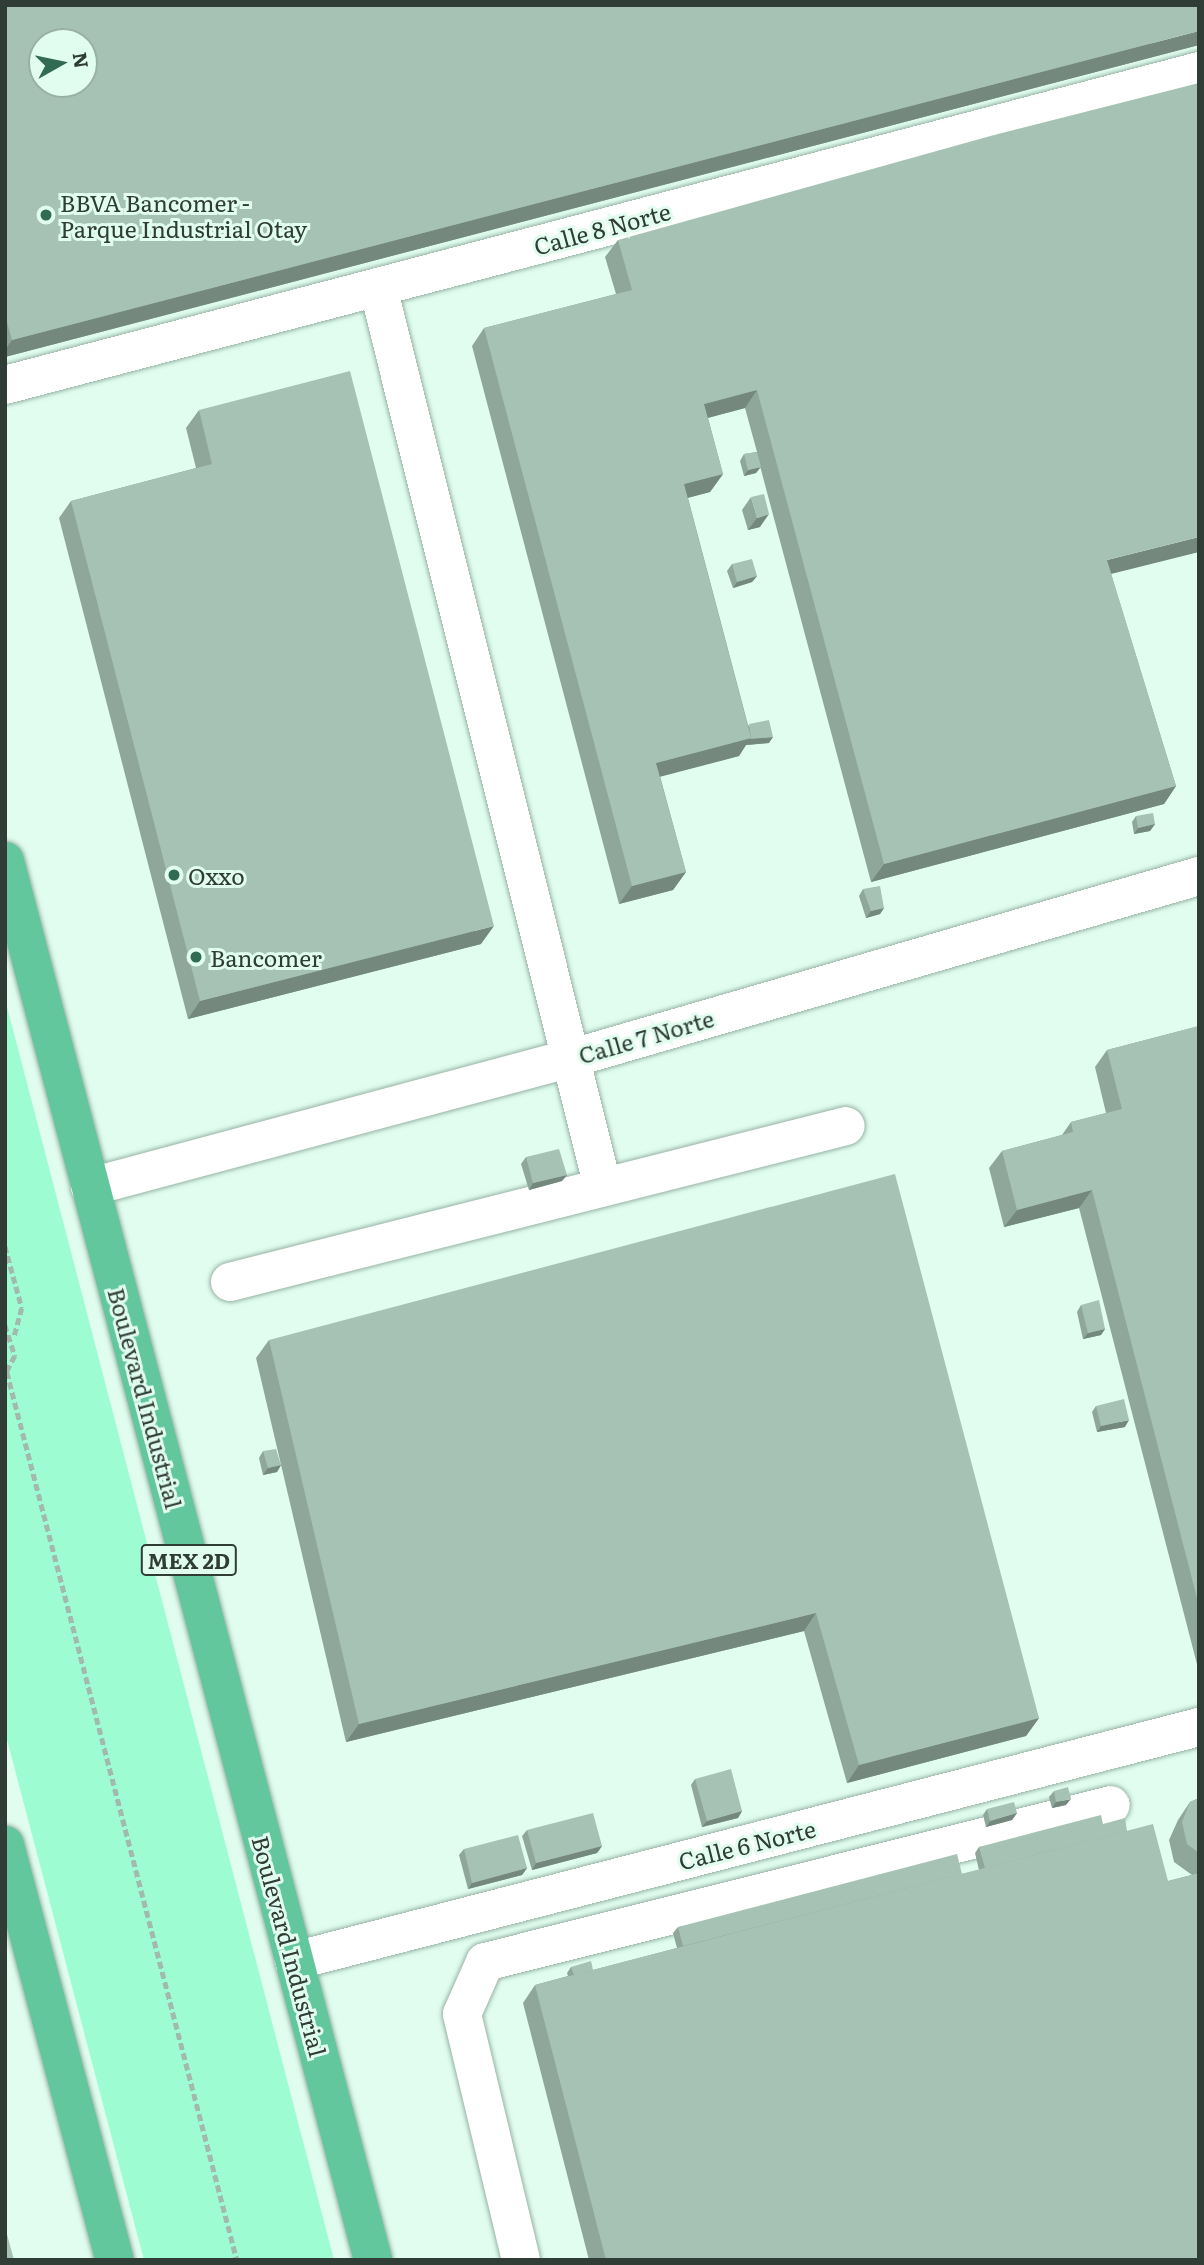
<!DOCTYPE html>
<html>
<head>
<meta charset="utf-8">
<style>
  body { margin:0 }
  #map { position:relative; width:1204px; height:2265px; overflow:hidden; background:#e0fdef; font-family:Literata,serif }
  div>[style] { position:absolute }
  .green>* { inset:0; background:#9dfcd2 }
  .path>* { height:4.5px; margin-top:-2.25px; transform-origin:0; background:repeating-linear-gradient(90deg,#a2baae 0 7px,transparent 0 10.5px) }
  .roads { filter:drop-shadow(0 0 2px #97b3a5) drop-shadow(0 0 2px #97b3a5) }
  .minor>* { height:38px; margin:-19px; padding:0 19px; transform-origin:19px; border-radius:19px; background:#fff }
  .highway>* { height:38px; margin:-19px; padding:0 19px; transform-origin:19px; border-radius:19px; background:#62c79d }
  .wall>* { inset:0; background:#8fa79b }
  .shaded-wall>* { inset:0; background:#74887e }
  .building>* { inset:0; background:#a6c2b4 }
  .dots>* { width:19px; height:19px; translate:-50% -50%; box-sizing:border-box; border:4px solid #e0fdef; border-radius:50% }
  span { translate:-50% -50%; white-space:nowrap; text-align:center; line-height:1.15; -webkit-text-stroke:6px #e0fdef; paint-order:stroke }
  .shield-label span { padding:2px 5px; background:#e0fdef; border:2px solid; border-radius:5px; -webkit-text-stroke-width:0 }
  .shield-label { font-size:21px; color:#303c36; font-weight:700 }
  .poi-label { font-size:23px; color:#303c36 }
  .left { translate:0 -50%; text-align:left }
  .street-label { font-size:23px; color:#303c36 }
  .frame { position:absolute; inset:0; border:7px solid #303c36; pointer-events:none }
  .north { position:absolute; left:28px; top:28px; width:70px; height:70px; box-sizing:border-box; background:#e0fdef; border:2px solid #9ab0a5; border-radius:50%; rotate:81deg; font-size:19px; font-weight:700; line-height:28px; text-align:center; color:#303c36 }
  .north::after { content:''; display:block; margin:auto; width:24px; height:32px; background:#326b54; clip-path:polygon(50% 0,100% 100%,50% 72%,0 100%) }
</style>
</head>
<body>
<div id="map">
  <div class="green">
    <i style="clip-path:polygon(5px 999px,334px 2260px,144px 2260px,5px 1732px)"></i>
  </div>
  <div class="path">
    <i style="left:5px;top:1246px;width:64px;rotate:74.7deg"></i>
    <i style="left:22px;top:1308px;width:31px;rotate:105deg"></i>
    <i style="left:5px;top:1325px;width:33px;rotate:72deg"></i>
    <i style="left:15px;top:1356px;width:19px;rotate:118deg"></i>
    <i style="left:7px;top:1372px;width:917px;rotate:75.48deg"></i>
  </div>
  <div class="roads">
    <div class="minor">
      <i style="left:378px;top:287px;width:925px;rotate:75.98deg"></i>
      <i style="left:5px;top:385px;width:1235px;rotate:-14.73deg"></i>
      <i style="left:90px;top:1187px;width:496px;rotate:-15deg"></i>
      <i style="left:569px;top:1059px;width:656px;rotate:-16.2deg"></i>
      <i style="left:230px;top:1282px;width:635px;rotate:-14.21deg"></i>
      <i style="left:294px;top:1961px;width:935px;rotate:-14.5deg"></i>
      <i style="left:521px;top:2260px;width:253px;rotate:-103.5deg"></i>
      <i style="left:462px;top:2014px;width:57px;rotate:-66.1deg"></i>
      <i style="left:485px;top:1962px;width:645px;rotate:-14.08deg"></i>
    </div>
    <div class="highway">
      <i style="left:5px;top:861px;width:1447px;rotate:75.26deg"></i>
      <i style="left:5px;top:1845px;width:429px;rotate:75.2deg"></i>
    </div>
  </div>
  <div class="wall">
    <i style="clip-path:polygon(5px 5px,1199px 45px,5px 357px)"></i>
    <i style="clip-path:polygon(618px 240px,1111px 574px,1176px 786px,1164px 804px,871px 882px,760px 466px,756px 473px,744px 476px,740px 461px,744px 454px,757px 452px,745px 408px,708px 418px,723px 474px,710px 492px,688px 498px,748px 725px,769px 743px,746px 745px,739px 756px,660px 776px,686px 872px,673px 890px,619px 904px,472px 346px,484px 328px,616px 294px,605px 257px)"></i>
    <i style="clip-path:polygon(199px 410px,481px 944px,188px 1019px,59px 518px,71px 501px,196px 468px,186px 428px)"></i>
    <i style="clip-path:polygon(751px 497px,760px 527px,748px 530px,742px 510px)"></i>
    <i style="clip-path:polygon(732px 564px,757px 576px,752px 582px,733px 588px,727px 571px)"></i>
    <i style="clip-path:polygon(1136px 816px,1155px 824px,1150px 831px,1134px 834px,1132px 822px)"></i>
    <i style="clip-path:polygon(863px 889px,884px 908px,880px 914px,866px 918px,859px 896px)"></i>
    <i style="clip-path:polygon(1199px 1026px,1199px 1672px,1079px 1208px,1004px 1227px,989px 1168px,1002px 1151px,1062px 1135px,1071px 1122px,1106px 1113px,1095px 1067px,1107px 1050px)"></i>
    <i style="clip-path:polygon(526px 1157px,567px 1175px,562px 1181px,529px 1190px,521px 1164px)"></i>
    <i style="clip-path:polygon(1081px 1305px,1105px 1329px,1101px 1335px,1083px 1339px,1077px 1312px)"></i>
    <i style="clip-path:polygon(269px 1340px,1039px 1718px,1026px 1736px,847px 1783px,804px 1631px,346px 1742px,256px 1358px)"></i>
    <i style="clip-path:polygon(1096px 1406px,1125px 1427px,1097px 1432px,1092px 1412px)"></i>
    <i style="clip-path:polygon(263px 1451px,281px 1465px,277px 1472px,263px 1475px,259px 1458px)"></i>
    <i style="clip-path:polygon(695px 1779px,742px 1811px,738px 1818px,702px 1827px,691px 1785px)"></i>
    <i style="clip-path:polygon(1054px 1791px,1066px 1805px,1052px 1808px,1049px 1797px)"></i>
    <i style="clip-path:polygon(1199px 1798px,1199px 2260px,589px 2260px,523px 2003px,535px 1985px,568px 1976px,567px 1973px,571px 1967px,593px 1970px,677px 1948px,673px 1933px,678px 1927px,962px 1874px,979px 1870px,975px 1853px,979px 1847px,1103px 1824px,1127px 1831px,1168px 1881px,1192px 1875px,1174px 1862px,1169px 1840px,1178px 1820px,1190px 1802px)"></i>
    <i style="clip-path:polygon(987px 1809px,1017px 1813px,1012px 1820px,986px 1827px,983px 1815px)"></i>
    <i style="clip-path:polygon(527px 1830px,602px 1846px,597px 1853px,532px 1870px,522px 1836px)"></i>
    <i style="clip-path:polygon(464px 1849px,527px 1868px,522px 1875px,468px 1889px,459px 1855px)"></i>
  </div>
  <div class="shaded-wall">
    <i style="clip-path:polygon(1199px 31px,1199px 45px,5px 357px,5px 350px,12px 340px)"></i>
    <i style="clip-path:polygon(757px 390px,745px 408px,692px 422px,704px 404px)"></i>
    <i style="clip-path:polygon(761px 467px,756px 473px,744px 476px,748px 470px)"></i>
    <i style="clip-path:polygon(723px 474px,710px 492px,671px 502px,684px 484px)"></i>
    <i style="clip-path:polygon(769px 514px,760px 527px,748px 530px,757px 518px)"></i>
    <i style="clip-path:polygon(1199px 537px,1199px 552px,1095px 578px,1107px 560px)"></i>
    <i style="clip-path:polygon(757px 576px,752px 582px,733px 588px,737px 582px)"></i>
    <i style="clip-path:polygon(773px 737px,769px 743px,746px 745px,739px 756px,644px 781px,656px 763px,751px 738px)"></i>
    <i style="clip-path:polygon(1176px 786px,1164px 804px,871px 882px,884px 864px)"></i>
    <i style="clip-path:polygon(1155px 824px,1150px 831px,1134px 834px,1138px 828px)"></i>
    <i style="clip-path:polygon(686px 872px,673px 890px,619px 904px,632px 886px)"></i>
    <i style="clip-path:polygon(884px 908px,880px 914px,866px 918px,871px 911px)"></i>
    <i style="clip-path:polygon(494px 926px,481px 944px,188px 1019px,200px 1001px)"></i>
    <i style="clip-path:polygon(567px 1175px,562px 1181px,529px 1190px,533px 1183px)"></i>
    <i style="clip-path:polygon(1092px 1190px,1079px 1208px,1004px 1227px,1017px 1210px)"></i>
    <i style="clip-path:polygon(1105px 1329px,1101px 1335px,1083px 1339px,1088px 1333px)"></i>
    <i style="clip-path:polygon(1129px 1420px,1125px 1427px,1097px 1432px,1101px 1426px)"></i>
    <i style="clip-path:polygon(281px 1465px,277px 1472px,263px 1475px,268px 1468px)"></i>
    <i style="clip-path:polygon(816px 1613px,804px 1631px,346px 1742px,359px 1724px)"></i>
    <i style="clip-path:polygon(1039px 1718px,1026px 1736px,847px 1783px,859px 1765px)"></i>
    <i style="clip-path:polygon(1071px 1799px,1066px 1805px,1052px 1808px,1056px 1802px)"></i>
    <i style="clip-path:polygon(742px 1811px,738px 1818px,702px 1827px,707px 1821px)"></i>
    <i style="clip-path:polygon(1017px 1813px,1012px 1820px,986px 1827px,990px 1821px)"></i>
    <i style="clip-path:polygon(602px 1846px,597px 1853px,532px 1870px,536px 1863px)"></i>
    <i style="clip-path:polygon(527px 1868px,522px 1875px,468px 1889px,472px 1883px)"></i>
  </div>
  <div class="building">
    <i style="clip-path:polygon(evenodd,5px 5px,1199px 5px,1199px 31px,12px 340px,5px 315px,5px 5px,42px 42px,84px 42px,84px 84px,42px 84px,42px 42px)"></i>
    <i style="clip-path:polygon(1199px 83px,1199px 537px,1107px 560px,1176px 786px,884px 864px,757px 390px,704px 404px,723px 474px,684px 484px,751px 738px,656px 763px,686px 872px,632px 886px,484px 328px,632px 290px,618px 240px,998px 134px)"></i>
    <i style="clip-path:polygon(350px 371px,494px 926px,200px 1001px,71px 501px,212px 464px,199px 410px)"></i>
    <i style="clip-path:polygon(757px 452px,761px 467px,748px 470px,744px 454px)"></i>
    <i style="clip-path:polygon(764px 494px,769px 514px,757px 518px,751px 497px)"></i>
    <i style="clip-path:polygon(752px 559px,757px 576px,737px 582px,732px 564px)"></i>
    <i style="clip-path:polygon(769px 720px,773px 737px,750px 739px,751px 738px,749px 724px)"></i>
    <i style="clip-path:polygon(1153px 813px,1155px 824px,1138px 828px,1136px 816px)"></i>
    <i style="clip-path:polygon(880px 886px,884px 908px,871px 911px,863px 889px)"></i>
    <i style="clip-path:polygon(1199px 1026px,1199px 1606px,1092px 1190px,1017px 1210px,1002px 1151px,1073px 1132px,1071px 1122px,1122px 1109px,1107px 1050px)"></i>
    <i style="clip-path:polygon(559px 1149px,567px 1175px,533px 1183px,526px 1157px)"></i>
    <i style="clip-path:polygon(895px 1174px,1039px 1718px,859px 1765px,816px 1613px,359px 1724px,269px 1340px)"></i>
    <i style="clip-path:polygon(1099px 1300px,1105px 1329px,1088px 1333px,1081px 1305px)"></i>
    <i style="clip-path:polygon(1124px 1399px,1129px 1420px,1101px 1426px,1096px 1406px)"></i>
    <i style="clip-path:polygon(276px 1449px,281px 1465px,268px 1468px,263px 1451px)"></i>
    <i style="clip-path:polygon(731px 1769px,742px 1811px,707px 1821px,695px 1779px)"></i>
    <i style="clip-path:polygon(1068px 1787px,1071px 1799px,1056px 1802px,1054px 1791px)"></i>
    <i style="clip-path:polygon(1199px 1798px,1199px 1853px,1187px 1844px,1182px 1822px,1190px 1802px)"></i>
    <i style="clip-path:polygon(1014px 1802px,1017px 1813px,990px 1821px,987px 1809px)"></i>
    <i style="clip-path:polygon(593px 1813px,602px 1846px,536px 1863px,527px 1830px)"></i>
    <i style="clip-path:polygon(1101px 1815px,1103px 1824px,1125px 1818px,1127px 1831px,985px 1868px,979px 1847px)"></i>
    <i style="clip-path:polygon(1153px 1824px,1168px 1881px,1199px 1873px,1199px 2260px,606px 2260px,535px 1985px)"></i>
    <i style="clip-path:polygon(518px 1835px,527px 1868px,472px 1883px,464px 1849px)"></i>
    <i style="clip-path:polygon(957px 1854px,962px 1874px,683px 1946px,678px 1927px)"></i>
    <i style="clip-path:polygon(591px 1961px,593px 1970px,574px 1975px,571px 1967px)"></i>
    <i style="clip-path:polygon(5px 2227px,14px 2260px,5px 2260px)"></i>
  </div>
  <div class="dots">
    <i style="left:46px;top:215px;background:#326b54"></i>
    <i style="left:174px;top:875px;background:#326b54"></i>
    <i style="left:196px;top:957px;background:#326b54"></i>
  </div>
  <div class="shield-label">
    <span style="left:189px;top:1560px">MEX 2D</span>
  </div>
  <div class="poi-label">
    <span class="left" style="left:60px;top:215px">BBVA Bancomer -<br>Parque Industrial Otay</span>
    <span class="left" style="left:188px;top:875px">Oxxo</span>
    <span class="left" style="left:210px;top:957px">Bancomer</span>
  </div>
  <div class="street-label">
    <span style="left:602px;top:228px;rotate:-15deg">Calle 8 Norte</span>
    <span style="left:646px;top:1036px;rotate:-16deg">Calle 7 Norte</span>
    <span style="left:146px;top:1398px;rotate:75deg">Boulevard Industrial</span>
    <span style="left:747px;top:1844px;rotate:-14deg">Calle 6 Norte</span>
    <span style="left:290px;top:1946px;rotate:75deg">Boulevard Industrial</span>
  </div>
  <div class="frame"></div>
  <div class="north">N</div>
</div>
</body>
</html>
